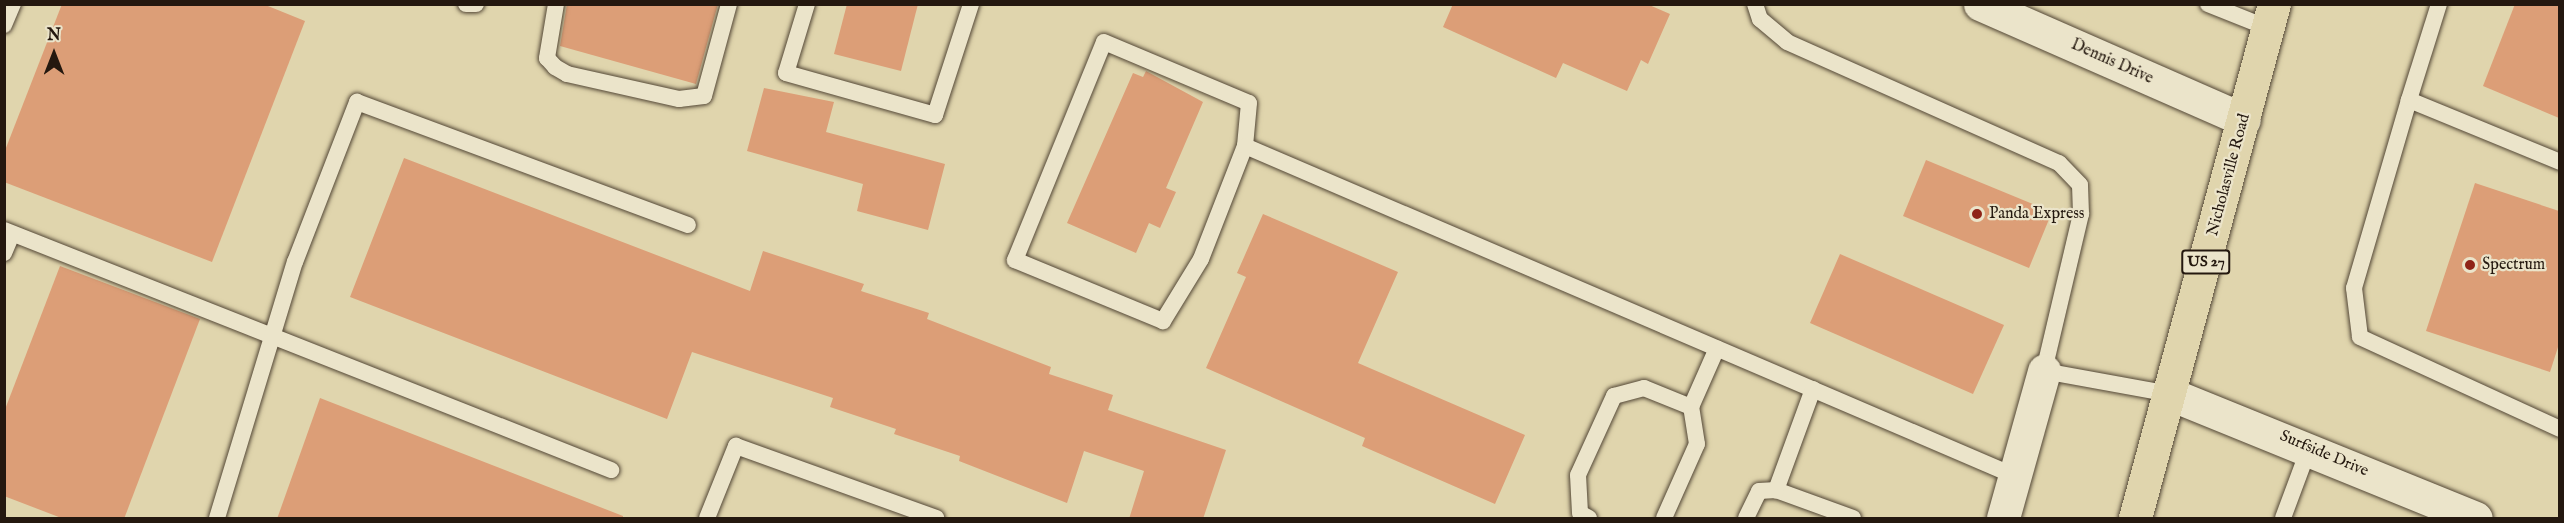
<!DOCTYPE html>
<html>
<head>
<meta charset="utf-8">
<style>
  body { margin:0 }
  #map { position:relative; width:2564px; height:523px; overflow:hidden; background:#e0d5ad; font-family:"IM FELL English",serif }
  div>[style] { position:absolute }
  .building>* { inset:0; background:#dc9e77 }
  .roads { filter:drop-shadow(0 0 2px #534736) drop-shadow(0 0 2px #534736) }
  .service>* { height:16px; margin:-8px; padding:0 8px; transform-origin:8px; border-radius:8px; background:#ebe4ca }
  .minor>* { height:33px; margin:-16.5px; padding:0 16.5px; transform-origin:16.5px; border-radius:16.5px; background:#ebe4ca }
  .primary>* { height:33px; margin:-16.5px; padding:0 16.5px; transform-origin:16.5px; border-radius:16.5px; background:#e0d5ad }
  .dots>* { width:16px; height:16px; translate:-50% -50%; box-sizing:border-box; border:3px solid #ebe4ca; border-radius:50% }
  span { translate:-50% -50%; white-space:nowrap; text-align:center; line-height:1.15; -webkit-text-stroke:4.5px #ebe4ca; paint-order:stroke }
  .shield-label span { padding:2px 4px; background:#ebe4ca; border:2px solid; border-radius:4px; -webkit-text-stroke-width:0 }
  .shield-label { font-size:15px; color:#24180f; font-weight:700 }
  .street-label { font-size:16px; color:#24180f }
  .poi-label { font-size:16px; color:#24180f }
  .left { translate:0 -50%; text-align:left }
  .frame { position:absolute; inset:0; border:6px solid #24180f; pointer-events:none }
  .north { position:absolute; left:24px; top:24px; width:60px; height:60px; -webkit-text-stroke:4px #ebe4ca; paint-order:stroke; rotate:0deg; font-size:16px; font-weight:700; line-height:24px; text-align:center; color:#24180f }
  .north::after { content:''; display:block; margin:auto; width:21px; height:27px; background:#24180f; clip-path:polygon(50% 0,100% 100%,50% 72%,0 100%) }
</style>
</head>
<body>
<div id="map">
  <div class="building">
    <i style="clip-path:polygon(62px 4px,263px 4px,305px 21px,212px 262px,4px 182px,4px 153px)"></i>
    <i style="clip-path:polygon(567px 4px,718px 4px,696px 84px,560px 46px)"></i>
    <i style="clip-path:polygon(847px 4px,918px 4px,901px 71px,834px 54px)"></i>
    <i style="clip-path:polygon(1453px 4px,1647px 4px,1670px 14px,1648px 64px,1641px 60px,1627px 91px,1563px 63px,1556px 78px,1443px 27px)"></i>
    <i style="clip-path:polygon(2515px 4px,2559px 4px,2559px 118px,2483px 86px)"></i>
    <i style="clip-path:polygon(1146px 71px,1203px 102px,1166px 188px,1176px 192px,1160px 228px,1149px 223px,1136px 253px,1067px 223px,1133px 73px,1143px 77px)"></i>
    <i style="clip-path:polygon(764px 88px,834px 102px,826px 132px,945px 164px,928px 230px,857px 211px,863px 184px,747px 151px)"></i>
    <i style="clip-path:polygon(404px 158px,750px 291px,763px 251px,864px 284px,861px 291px,929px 313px,927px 319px,1051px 367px,1049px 374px,1113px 395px,1108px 410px,1226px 450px,1203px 519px,1129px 519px,1144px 471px,1084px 451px,1067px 503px,959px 461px,960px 456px,894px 434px,896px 429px,830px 407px,833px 398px,692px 352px,667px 419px,350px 297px)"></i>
    <i style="clip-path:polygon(1926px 160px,2052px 212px,2029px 268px,1903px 216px)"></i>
    <i style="clip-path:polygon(2475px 183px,2559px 211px,2559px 344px,2550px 372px,2426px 331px)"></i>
    <i style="clip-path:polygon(1263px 214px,1398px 272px,1358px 363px,1525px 435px,1495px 504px,1362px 446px,1365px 438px,1206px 368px,1246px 277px,1237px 273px)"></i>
    <i style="clip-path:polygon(1840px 254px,2004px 325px,1973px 394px,1810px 323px)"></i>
    <i style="clip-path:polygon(60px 266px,200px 319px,124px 519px,64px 519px,4px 496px,4px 412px)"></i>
    <i style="clip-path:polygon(320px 398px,623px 516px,623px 519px,277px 519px)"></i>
  </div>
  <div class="roads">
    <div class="service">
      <i style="left:466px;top:4px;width:10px"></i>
      <i style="left:556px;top:4px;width:55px;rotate:99.5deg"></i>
      <i style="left:547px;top:58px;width:12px;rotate:48deg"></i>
      <i style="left:555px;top:67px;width:14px;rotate:30deg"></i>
      <i style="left:567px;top:74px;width:115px;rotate:12.6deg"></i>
      <i style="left:679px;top:99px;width:25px;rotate:-7deg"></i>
      <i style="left:704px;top:96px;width:95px;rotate:-74.8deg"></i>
      <i style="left:807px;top:4px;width:72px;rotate:106.9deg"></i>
      <i style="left:786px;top:73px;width:155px;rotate:15.7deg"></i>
      <i style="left:935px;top:115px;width:117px;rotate:-72deg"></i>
      <i style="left:1755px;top:4px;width:16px;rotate:72deg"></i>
      <i style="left:1760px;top:19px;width:35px;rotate:40deg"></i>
      <i style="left:1787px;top:42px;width:298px;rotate:24deg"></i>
      <i style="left:2059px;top:163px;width:30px;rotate:46deg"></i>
      <i style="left:2080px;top:185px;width:29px;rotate:88deg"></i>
      <i style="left:2081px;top:214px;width:161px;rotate:103.3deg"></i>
      <i style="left:2044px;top:371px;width:128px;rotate:10.3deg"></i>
      <i style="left:2208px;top:4px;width:65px;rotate:21.8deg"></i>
      <i style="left:2439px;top:4px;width:101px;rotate:107.4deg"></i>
      <i style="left:2409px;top:100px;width:163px;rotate:22.3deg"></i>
      <i style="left:4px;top:25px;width:23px;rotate:-67deg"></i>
      <i style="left:1104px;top:42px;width:157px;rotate:22.8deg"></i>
      <i style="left:1249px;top:103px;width:43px;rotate:95.3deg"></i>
      <i style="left:1245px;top:146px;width:121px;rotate:111.3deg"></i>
      <i style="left:1201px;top:259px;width:73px;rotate:121.5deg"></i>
      <i style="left:1163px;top:321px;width:160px;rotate:-157.6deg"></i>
      <i style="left:1015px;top:260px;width:235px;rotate:-67.8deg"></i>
      <i style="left:2409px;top:100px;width:196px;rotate:106.3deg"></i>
      <i style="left:2354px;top:288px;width:49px;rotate:83deg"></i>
      <i style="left:2360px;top:337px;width:220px;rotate:24.7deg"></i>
      <i style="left:1245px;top:146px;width:838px;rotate:23.2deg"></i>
      <i style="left:4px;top:230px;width:653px;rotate:21.57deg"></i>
      <i style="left:4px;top:253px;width:21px;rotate:-67deg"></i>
      <i style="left:1813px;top:389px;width:108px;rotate:110.1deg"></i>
      <i style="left:1776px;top:490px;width:82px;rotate:20deg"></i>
      <i style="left:217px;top:518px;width:268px;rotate:-73.1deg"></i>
      <i style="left:295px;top:262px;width:172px;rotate:-68.8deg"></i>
      <i style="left:357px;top:102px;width:353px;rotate:20.4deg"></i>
      <i style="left:707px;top:518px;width:78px;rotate:-68.1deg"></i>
      <i style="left:736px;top:446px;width:213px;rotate:19.8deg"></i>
      <i style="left:1589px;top:518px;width:10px;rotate:-151deg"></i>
      <i style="left:1580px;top:513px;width:38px;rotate:-93deg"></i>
      <i style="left:1578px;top:475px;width:87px;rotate:-65.5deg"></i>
      <i style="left:1614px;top:396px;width:31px;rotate:-15deg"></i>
      <i style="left:1644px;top:388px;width:51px;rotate:22deg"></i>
      <i style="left:1664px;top:518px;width:81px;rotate:-66deg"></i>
      <i style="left:1697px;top:444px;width:37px;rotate:-99deg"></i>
      <i style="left:1691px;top:407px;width:64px;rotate:-66.2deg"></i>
      <i style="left:1746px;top:518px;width:30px;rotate:-64deg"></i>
      <i style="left:1759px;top:491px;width:17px;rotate:-3deg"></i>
      <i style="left:2283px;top:518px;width:75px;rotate:-69.6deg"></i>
    </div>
    <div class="minor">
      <i style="left:1980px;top:4px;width:288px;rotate:23.7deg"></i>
      <i style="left:2170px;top:394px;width:330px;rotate:22.1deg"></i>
      <i style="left:2003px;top:518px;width:153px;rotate:-74.4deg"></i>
    </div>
    <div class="primary">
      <i style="left:2135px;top:518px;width:532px;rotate:-74.87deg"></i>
    </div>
  </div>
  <div class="dots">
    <i style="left:1977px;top:214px;background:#8f2418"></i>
    <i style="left:2470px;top:265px;background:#8f2418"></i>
  </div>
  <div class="shield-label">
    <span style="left:2206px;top:262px">US 27</span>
  </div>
  <div class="street-label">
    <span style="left:2112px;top:62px;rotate:24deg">Dennis Drive</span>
    <span style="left:2229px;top:175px;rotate:-75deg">Nicholasville Road</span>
    <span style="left:2324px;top:454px;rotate:23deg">Surfside Drive</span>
  </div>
  <div class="poi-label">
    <span class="left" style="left:1989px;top:214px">Panda Express</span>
    <span class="left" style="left:2482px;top:265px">Spectrum</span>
  </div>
  <div class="frame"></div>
  <div class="north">N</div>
</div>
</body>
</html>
